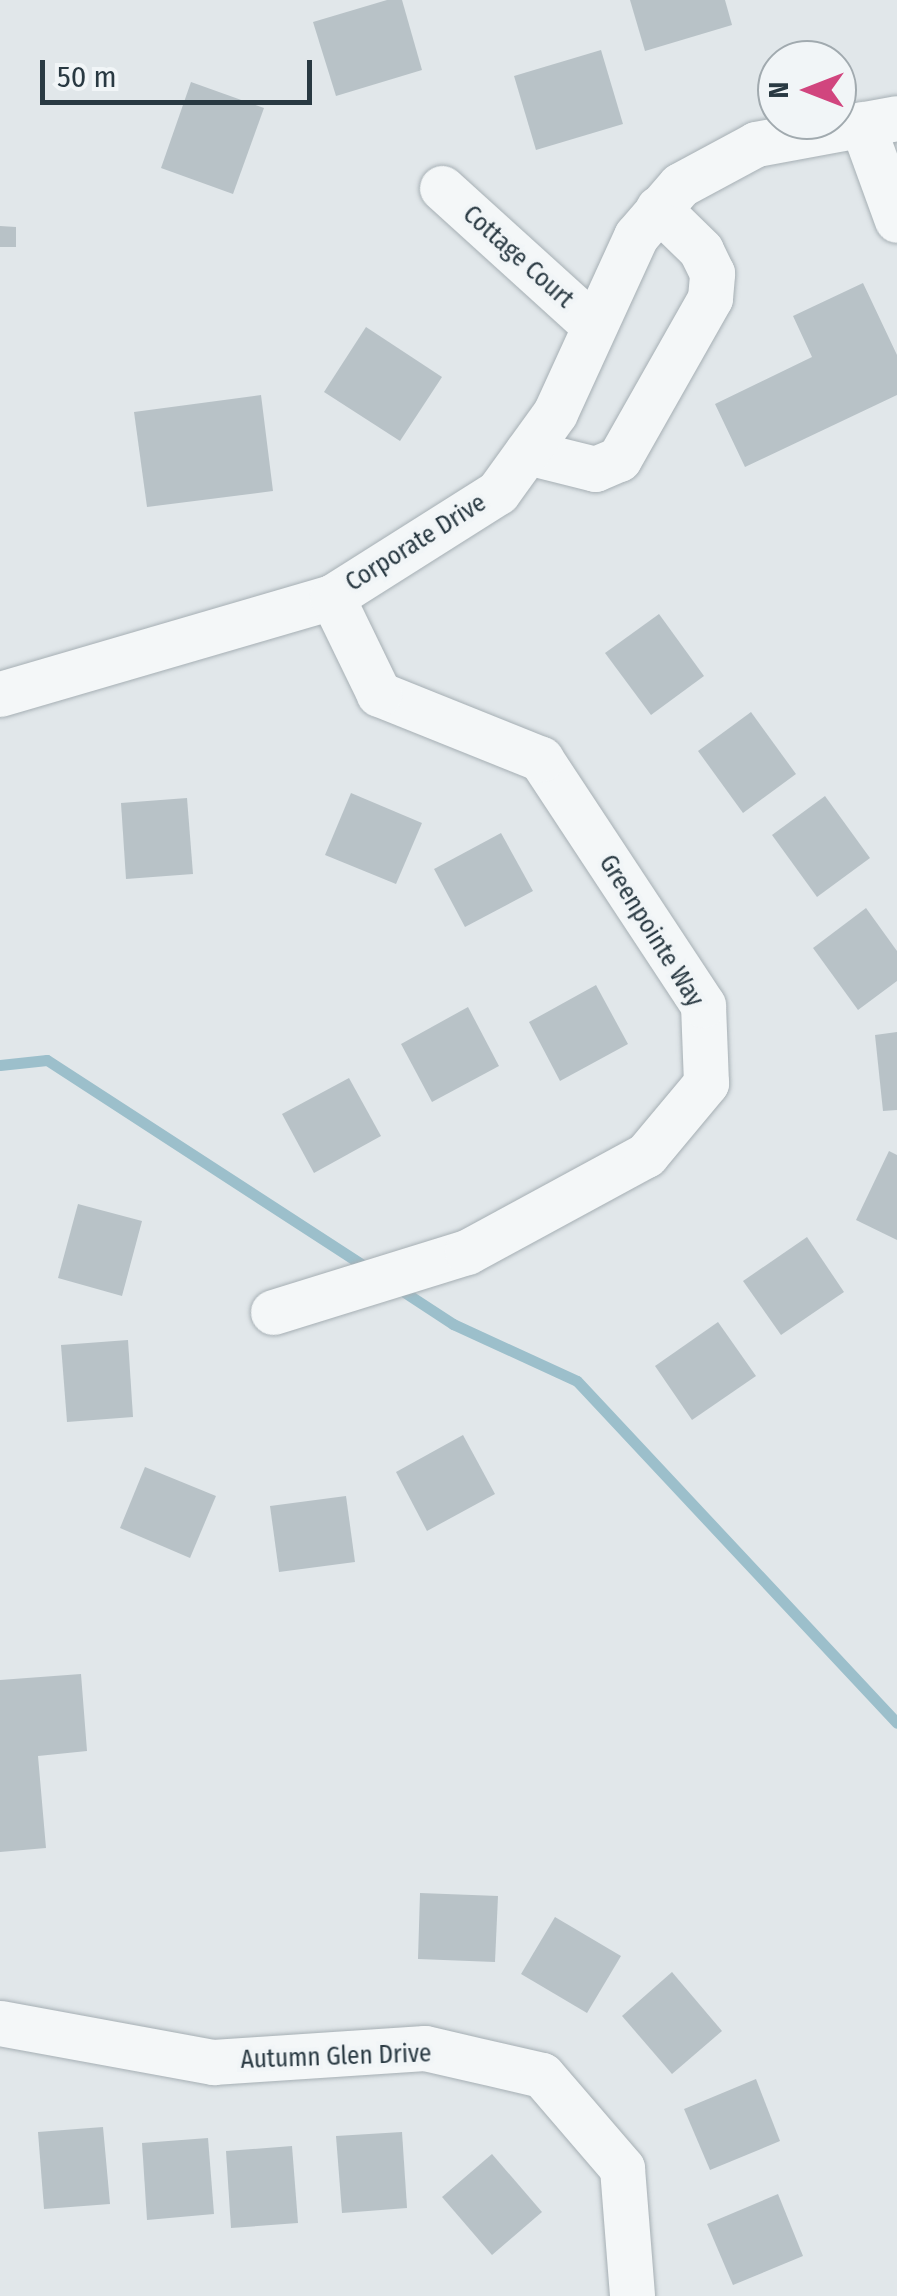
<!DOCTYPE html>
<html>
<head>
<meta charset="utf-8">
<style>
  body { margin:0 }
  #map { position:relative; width:897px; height:2296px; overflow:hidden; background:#e1e7ea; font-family:"Fira Sans Condensed",sans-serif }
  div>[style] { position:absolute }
  .stream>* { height:11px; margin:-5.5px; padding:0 5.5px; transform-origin:5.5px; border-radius:5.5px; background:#9cbfcb }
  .building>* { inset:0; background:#b8c2c7 }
  .roads { filter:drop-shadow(0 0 2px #a6afb4) drop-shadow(0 0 2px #a6afb4) }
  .minor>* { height:45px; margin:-22.5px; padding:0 22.5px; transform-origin:22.5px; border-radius:22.5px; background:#f4f7f8 }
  span { translate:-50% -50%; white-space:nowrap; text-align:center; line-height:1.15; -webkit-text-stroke:8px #f1f5f7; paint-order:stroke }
  .street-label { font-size:25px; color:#293942 }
  .north { position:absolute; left:757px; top:40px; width:100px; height:100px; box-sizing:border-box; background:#f1f5f7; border:2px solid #a1aaaf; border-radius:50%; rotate:270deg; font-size:28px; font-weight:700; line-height:40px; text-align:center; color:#293942 }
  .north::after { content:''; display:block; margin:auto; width:35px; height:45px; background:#d1457e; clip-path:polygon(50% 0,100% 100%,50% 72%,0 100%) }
  .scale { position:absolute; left:40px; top:60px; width:272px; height:45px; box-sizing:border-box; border:5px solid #293942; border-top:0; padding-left:12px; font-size:30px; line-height:35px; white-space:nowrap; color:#293942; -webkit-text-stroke:8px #f1f5f7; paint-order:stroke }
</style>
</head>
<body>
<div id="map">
  <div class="stream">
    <i style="left:0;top:1065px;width:47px;rotate:-6.1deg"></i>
    <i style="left:47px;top:1060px;width:385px;rotate:33deg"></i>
    <i style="left:398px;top:1288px;width:66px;rotate:33.2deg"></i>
    <i style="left:453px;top:1324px;width:136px;rotate:24.7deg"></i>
    <i style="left:577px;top:1381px;width:468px;rotate:46.9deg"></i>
  </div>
  <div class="building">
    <i style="clip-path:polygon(387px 0,402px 0,422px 70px,336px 96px,313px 22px)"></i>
    <i style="clip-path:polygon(630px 0,725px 0,732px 25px,645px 51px)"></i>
    <i style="clip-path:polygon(601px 50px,623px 124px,536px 150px,514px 76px)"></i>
    <i style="clip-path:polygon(191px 82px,264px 108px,233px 194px,161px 168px)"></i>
    <i style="clip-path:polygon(0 226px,16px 227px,16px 247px,0 247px)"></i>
    <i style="clip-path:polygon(863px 283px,897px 355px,897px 395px,745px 467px,715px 404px,812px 357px,793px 316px)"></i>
    <i style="clip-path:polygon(366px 327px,442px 377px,400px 441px,324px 392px)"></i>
    <i style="clip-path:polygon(261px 395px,273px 491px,147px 507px,134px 412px)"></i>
    <i style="clip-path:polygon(659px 614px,704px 676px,651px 715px,605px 653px)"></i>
    <i style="clip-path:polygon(751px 712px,796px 774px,743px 813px,698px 751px)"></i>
    <i style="clip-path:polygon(351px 793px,422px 823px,396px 884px,325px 855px)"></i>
    <i style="clip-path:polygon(825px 796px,870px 858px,817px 897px,772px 835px)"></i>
    <i style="clip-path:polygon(187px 798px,193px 874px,126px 879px,121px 803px)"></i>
    <i style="clip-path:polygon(501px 833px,533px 891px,465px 927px,434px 869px)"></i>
    <i style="clip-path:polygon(866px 908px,897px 951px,897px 981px,858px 1010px,813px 948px)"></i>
    <i style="clip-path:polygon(596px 985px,628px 1044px,560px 1081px,529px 1022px)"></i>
    <i style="clip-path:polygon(468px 1007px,499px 1066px,432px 1102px,401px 1044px)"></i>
    <i style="clip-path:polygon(897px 1032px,897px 1110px,883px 1111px,875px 1035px)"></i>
    <i style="clip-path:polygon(349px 1078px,381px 1136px,314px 1173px,282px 1114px)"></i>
    <i style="clip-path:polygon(889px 1151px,897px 1155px,897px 1240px,856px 1220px)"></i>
    <i style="clip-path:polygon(78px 1204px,142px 1221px,122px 1296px,58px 1278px)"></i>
    <i style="clip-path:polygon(807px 1237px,844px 1292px,781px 1335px,743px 1281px)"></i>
    <i style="clip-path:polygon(718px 1322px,756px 1376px,692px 1420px,655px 1366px)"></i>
    <i style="clip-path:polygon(128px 1340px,133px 1417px,67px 1422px,61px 1345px)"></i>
    <i style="clip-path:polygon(463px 1435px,495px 1494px,427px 1531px,396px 1472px)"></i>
    <i style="clip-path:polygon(145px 1467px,216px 1496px,190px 1558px,120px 1528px)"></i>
    <i style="clip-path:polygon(346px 1496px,355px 1562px,279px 1572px,270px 1506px)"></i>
    <i style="clip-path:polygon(81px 1674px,87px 1751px,38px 1756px,46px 1848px,0 1852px,0 1680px)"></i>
    <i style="clip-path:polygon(420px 1893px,498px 1896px,495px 1962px,418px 1959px)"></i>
    <i style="clip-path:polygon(555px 1917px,621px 1956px,587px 2013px,521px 1974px)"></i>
    <i style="clip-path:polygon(672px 1972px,722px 2031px,672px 2074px,622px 2016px)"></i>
    <i style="clip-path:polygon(756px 2079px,780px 2141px,710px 2170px,684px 2109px)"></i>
    <i style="clip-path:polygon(103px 2127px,110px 2204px,44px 2209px,38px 2132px)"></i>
    <i style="clip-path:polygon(402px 2132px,407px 2208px,342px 2213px,336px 2136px)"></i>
    <i style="clip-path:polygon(208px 2138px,214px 2214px,147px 2220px,142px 2143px)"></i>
    <i style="clip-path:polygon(292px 2146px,298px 2223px,231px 2228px,226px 2151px)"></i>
    <i style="clip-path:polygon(492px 2154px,542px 2212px,492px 2255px,442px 2197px)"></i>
    <i style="clip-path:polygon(778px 2194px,803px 2256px,733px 2285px,707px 2224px)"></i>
  </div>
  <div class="roads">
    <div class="minor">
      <i style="left:862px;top:124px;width:102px;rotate:70deg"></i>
      <i style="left:442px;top:188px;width:204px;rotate:42.2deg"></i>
      <i style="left:527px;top:452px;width:70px;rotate:14deg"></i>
      <i style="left:595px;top:469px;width:26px;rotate:-23deg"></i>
      <i style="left:619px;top:459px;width:185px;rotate:-60.5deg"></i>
      <i style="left:710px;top:298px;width:25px;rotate:-85deg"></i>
      <i style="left:712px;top:273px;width:25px;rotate:-116deg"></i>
      <i style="left:701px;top:250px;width:60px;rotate:-135.7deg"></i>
      <i style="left:0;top:694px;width:346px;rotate:-16.3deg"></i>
      <i style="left:332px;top:597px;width:196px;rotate:-32.3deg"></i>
      <i style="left:498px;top:492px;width:97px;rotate:-54.2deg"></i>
      <i style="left:555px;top:413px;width:195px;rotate:-65.4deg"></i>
      <i style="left:636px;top:236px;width:67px;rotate:-49.2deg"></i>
      <i style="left:680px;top:185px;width:86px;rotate:-28.3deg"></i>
      <i style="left:756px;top:144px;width:143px;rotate:-10.4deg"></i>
      <i style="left:273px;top:1312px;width:203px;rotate:-17.2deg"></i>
      <i style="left:467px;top:1252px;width:204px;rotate:-28.5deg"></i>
      <i style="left:646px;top:1155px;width:94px;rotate:-50.2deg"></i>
      <i style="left:706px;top:1083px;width:78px;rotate:-92.2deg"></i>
      <i style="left:703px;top:1005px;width:295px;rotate:-123.4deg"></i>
      <i style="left:541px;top:759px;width:175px;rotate:-158.1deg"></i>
      <i style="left:379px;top:694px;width:108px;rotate:-115.9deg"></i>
      <i style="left:0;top:2023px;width:217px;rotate:10.4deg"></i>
      <i style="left:213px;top:2062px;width:212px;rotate:-3.8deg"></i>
      <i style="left:425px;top:2048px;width:120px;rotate:13deg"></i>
      <i style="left:542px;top:2075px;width:123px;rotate:49.3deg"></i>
      <i style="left:622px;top:2168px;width:128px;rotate:85.5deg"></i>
    </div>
  </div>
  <div class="street-label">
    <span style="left:518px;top:257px;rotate:42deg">Cottage Court</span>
    <span style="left:416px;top:543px;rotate:-32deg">Corporate Drive</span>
    <span style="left:651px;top:931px;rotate:58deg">Greenpointe Way</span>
    <span style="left:336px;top:2057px;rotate:-2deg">Autumn Glen Drive</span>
  </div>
  <div class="north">N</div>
  <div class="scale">50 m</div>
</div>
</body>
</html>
